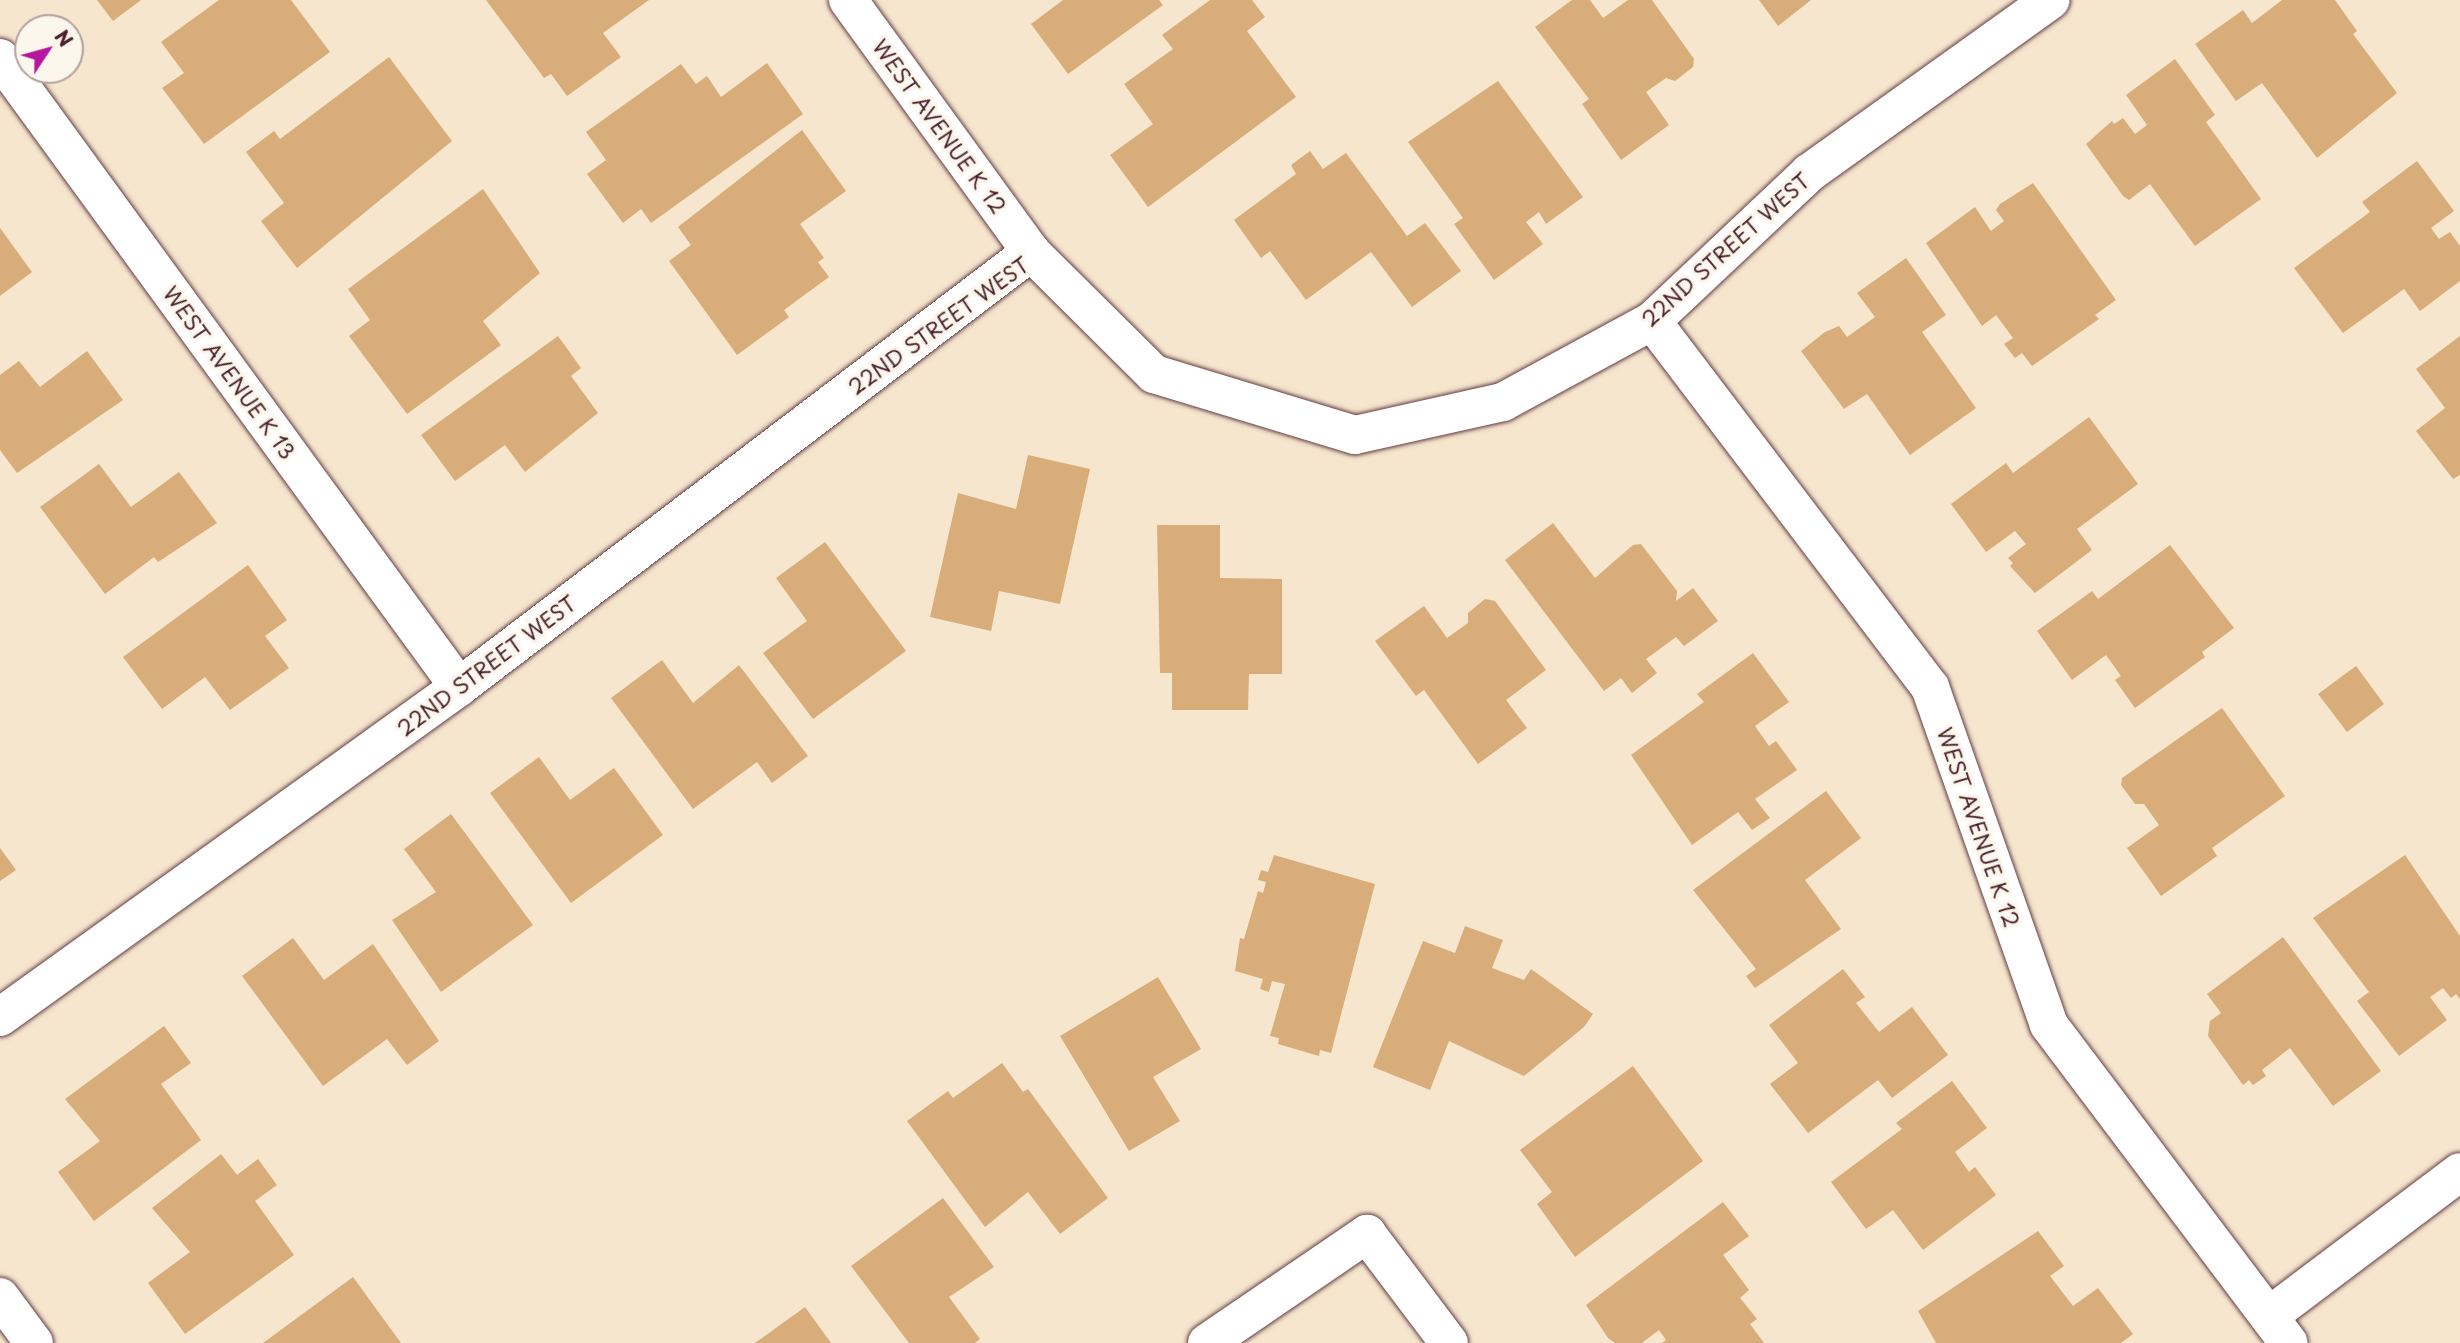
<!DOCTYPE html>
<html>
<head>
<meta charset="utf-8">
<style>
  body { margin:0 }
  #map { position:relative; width:2460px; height:1343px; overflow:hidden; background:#f6e6ce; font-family:"Playpen Sans",sans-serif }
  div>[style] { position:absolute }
  .building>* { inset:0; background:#d8ad79 }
  .roads { filter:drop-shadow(0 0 2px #643d43) drop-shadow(0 0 2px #643d43) }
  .street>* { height:38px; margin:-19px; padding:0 19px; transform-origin:19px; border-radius:19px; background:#fff }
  span { translate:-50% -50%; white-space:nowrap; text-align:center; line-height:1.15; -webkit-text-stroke:7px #fbf7ec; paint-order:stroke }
  .street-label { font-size:21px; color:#4a1f2b }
  .north { position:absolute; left:14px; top:14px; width:70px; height:70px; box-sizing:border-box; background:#fbf7ec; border:2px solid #b4a19f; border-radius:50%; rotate:54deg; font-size:19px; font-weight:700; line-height:28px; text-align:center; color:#4a1f2b }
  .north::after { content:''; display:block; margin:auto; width:24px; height:32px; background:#b5179e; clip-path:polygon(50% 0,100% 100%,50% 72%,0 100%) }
</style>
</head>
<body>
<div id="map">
  <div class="building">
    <i style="clip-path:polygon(97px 0,141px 0,113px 21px)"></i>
    <i style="clip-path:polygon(219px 0,291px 0,330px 52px,204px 144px,162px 88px,184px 73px,161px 42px)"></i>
    <i style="clip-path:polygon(486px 0,649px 0,603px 33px,621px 57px,567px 96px,551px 74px,544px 78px)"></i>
    <i style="clip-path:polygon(1063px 0,1159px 0,1163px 5px,1068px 74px,1031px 24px)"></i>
    <i style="clip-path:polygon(1210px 0,1252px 0,1265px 17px,1247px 31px,1296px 97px,1148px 207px,1110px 155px,1153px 124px,1124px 84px,1173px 49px,1162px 35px)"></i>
    <i style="clip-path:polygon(1572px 0,1590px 0,1603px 18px,1628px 0,1652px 0,1694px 59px,1693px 67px,1675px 81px,1666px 78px,1646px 92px,1669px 125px,1621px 160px,1582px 104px,1589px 99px,1535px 27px)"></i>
    <i style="clip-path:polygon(1759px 0,1811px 0,1778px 26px)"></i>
    <i style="clip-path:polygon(2282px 0,2335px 0,2357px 31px,2353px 34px,2397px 93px,2317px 158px,2262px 83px,2236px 101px,2195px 44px,2243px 10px,2252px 23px)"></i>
    <i style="clip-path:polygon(389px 57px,452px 141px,297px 268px,261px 221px,284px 203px,246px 152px,274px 131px,280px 139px)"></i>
    <i style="clip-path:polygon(2175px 59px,2215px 115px,2206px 122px,2261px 199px,2195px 246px,2150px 184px,2129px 200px,2123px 196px,2086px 144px,2112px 121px,2114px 124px,2123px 118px,2135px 134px,2147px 125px,2126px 95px)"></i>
    <i style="clip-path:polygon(767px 63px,803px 114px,651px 223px,641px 209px,623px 223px,587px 174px,606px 160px,586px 132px,681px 64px,696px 84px,707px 76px,721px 97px)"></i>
    <i style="clip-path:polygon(1498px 81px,1583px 197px,1546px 224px,1539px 212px,1526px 222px,1543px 244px,1494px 280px,1454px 224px,1463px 218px,1408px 142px)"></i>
    <i style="clip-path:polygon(802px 130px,846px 191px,800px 224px,824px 258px,818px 262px,829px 277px,784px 310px,789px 317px,737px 355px,669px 261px,691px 245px,678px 227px)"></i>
    <i style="clip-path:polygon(1310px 151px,1323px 169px,1346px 153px,1407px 236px,1425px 223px,1461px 271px,1412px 307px,1371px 252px,1306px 300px,1270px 251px,1261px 258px,1234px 220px,1296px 174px,1291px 165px)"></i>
    <i style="clip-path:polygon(2417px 161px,2454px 211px,2431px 228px,2439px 239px,2450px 232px,2460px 246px,2460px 281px,2420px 311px,2404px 289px,2343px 333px,2294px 268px,2370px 212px,2362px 202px)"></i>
    <i style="clip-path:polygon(2033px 183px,2116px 300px,2095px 315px,2099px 319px,2032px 366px,2022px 353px,2015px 358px,2004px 344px,2013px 338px,1996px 315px,1982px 326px,1926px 243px,1975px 207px,1991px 231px,2004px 221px,1996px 210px,2000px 204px)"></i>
    <i style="clip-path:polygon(483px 189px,540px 273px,483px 321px,501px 345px,407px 414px,349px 336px,370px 320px,348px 289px)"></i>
    <i style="clip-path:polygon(0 228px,32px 272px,0 296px)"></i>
    <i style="clip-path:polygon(1906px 258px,1946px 315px,1922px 332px,1976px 408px,1910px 455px,1867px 394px,1844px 409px,1801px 351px,1825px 332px,1839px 326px,1847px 337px,1875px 317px,1857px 293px)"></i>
    <i style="clip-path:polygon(558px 336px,581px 368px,571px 376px,598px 413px,525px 472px,505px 445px,455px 481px,421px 435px)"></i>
    <i style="clip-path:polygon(2460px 336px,2460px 475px,2453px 479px,2416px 431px,2445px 408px,2416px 369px)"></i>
    <i style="clip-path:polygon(87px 351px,123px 400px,17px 473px,0 450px,0 375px,19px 361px,40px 387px)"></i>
    <i style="clip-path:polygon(2089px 417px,2138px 484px,2077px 529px,2092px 550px,2035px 593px,2010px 566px,2013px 563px,2008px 558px,2026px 544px,2015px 531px,1986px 552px,1951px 504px,2006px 463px,2013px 473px)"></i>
    <i style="clip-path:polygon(1028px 455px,1090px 469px,1060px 604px,999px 591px,991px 631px,930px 617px,958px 493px,1016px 509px)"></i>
    <i style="clip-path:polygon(99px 464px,131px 507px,179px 472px,217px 523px,158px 562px,154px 557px,105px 594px,40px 507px)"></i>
    <i style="clip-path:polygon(1553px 523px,1595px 578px,1633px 545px,1641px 544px,1677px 591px,1676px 601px,1693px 588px,1718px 621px,1684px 646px,1676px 637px,1646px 659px,1657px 673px,1632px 693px,1621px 678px,1604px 691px,1505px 560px)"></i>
    <i style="clip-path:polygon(1157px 525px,1220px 525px,1220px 578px,1282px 579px,1282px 674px,1249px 674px,1248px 710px,1172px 710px,1172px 673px,1160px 673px)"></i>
    <i style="clip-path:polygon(825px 542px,906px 651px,813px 719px,763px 653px,807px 621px,776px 578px)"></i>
    <i style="clip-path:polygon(2170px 545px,2234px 628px,2202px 652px,2205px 657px,2135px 708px,2115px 680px,2121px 676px,2106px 655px,2072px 680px,2037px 631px,2092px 591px,2098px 599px)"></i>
    <i style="clip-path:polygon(248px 565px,287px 620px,265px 636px,289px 668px,230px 710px,205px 677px,162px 709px,123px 657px)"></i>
    <i style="clip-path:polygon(1485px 599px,1495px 601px,1546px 670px,1506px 700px,1527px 728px,1478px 764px,1424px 690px,1416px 696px,1375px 641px,1424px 606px,1447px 638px,1468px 623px,1468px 613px)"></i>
    <i style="clip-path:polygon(1753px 653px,1789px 702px,1755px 726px,1769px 746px,1776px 741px,1797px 770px,1755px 799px,1770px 818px,1752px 830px,1738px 812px,1692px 845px,1631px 755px,1704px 702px,1697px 694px)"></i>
    <i style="clip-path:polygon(662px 660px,693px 703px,739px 665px,808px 756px,772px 783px,757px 762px,693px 809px,611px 698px)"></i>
    <i style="clip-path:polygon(2356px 666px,2384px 704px,2347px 732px,2318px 694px)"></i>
    <i style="clip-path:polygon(2222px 708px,2285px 796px,2212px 848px,2217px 856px,2161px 896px,2127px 848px,2159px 825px,2144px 804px,2135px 804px,2121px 785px,2122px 778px)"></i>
    <i style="clip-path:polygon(539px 757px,570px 800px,614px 768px,663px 835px,571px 903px,490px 793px)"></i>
    <i style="clip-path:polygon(1826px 791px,1861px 838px,1805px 880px,1841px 929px,1755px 988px,1746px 976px,1756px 969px,1693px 890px)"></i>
    <i style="clip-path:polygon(451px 814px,533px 925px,441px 992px,392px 920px,436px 892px,404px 849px)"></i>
    <i style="clip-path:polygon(0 848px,16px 870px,0 881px)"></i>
    <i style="clip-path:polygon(1274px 855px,1375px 884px,1331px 1053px,1320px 1050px,1319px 1056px,1278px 1044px,1279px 1038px,1270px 1036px,1285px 984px,1272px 981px,1269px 992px,1260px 989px,1263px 979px,1235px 971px,1240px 938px,1244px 939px,1258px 891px,1263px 893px,1266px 882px,1258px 880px,1261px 870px,1268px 872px)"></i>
    <i style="clip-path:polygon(2405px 855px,2460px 936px,2460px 999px,2456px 994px,2451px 998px,2443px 988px,2430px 997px,2447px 1020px,2399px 1056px,2357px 1001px,2369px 992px,2313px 918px)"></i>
    <i style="clip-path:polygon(1465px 926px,1503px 940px,1492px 968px,1524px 980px,1531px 969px,1593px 1014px,1584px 1027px,1524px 1076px,1449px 1041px,1430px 1090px,1373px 1067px,1423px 941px,1455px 953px)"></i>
    <i style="clip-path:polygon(2283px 937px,2381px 1071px,2333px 1106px,2290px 1048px,2262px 1070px,2266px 1076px,2253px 1085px,2249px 1080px,2243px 1085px,2208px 1036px,2210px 1021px,2221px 1013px,2207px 994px)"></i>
    <i style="clip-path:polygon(293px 938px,324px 980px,373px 944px,439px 1041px,407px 1065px,387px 1039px,323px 1086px,242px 976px)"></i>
    <i style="clip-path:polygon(1843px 969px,1865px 997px,1856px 1003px,1879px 1032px,1912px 1007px,1948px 1055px,1892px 1098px,1878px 1080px,1808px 1133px,1770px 1084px,1798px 1063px,1769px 1025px)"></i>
    <i style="clip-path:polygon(1158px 977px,1201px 1049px,1153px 1077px,1180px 1121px,1129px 1151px,1060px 1036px)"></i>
    <i style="clip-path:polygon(164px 1026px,191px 1063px,161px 1084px,201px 1140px,94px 1221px,58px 1172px,100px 1141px,65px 1099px)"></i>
    <i style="clip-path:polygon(1002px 1063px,1023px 1092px,1028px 1089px,1108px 1198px,1060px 1234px,1028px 1192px,985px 1227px,907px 1121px,948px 1091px,953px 1098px)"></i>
    <i style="clip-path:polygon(1633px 1066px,1703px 1161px,1575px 1257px,1537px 1204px,1552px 1192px,1520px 1150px)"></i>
    <i style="clip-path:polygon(1952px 1081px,1987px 1128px,1955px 1152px,1969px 1172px,1975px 1167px,1996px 1195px,1923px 1250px,1893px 1210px,1866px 1229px,1831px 1182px,1902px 1129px,1896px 1123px)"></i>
    <i style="clip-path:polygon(221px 1154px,237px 1175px,258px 1159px,277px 1185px,255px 1201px,294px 1255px,185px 1334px,148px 1283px,190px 1252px,152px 1208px)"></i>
    <i style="clip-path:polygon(943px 1198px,994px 1267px,949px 1297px,980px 1339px,975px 1343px,909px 1343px,851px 1266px)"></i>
    <i style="clip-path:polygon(1723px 1202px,1749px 1236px,1723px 1255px,1749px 1290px,1740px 1298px,1757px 1319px,1750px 1324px,1764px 1343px,1662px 1343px,1666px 1340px,1659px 1330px,1642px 1343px,1615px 1343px,1608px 1338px,1586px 1305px)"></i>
    <i style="clip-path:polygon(2038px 1231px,2064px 1266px,2050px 1276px,2073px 1306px,2098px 1288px,2133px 1334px,2121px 1343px,1936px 1343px,1918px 1311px)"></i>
    <i style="clip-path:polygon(353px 1277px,401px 1343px,263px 1343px)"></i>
    <i style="clip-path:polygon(805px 1307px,831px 1343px,755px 1343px)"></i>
  </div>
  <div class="roads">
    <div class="street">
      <i style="left:848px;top:0;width:311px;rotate:54deg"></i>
      <i style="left:0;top:58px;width:779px;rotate:53.88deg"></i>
      <i style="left:1652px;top:321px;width:460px;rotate:52.8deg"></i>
      <i style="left:1930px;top:687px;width:358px;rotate:70.6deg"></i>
      <i style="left:2049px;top:1025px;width:398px;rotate:53deg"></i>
      <i style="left:0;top:1017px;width:565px;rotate:-35.71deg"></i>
      <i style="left:459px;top:687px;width:719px;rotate:-37.25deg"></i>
      <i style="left:1031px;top:252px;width:173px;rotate:44.8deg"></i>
      <i style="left:1154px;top:374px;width:210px;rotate:16.9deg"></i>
      <i style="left:1355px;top:435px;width:152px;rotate:-12.6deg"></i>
      <i style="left:1503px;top:402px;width:170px;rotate:-28.5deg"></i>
      <i style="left:1652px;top:321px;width:216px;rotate:-43.3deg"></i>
      <i style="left:1809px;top:173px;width:297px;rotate:-35.6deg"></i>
      <i style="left:0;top:1297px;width:57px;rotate:53.5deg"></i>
      <i style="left:2269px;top:1316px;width:239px;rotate:-37deg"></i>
      <i style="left:1207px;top:1343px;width:194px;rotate:-34.3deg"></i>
      <i style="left:1367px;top:1234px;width:136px;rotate:53deg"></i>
    </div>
  </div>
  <div class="street-label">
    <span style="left:940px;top:126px;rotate:54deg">WEST AVENUE K 12</span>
    <span style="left:1725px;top:249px;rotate:-42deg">22ND STREET WEST</span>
    <span style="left:938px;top:325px;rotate:-36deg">22ND STREET WEST</span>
    <span style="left:230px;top:372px;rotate:54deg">WEST AVENUE K 13</span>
    <span style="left:486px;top:665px;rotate:-37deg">22ND STREET WEST</span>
    <span style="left:1979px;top:827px;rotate:71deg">WEST AVENUE K 12</span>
  </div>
  <div class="north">N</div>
</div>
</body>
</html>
